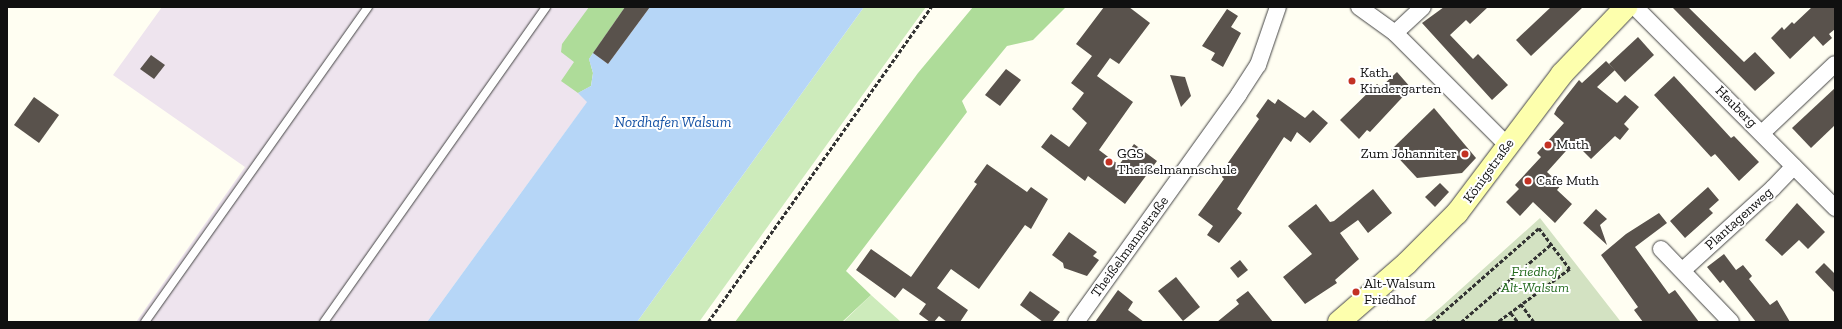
<!DOCTYPE html>
<html>
<head>
<meta charset="utf-8">
<style>
  body { margin:0 }
  #map { position:relative; width:1842px; height:329px; overflow:hidden; background:#fffef2; font-family:"Zilla Slab",serif }
  div>[style] { position:absolute }
  .industrial>* { inset:0; background:#eee4ee }
  .green>* { inset:0; background:#cdebbb }
  .forest>* { inset:0; background:#aedc99 }
  .cemetery>* { inset:0; background:#d3e2c2 }
  .water>* { inset:0; background:#b6d6f7 }
  .building>* { inset:0; background:#59524c }
  .path>* { height:2.5px; margin-top:-1.25px; transform-origin:0; background:repeating-linear-gradient(90deg,#323232 0 4px,transparent 0 6px) }
  .roads { filter:drop-shadow(0 0 1px #434343) drop-shadow(0 0 1px #434343) }
  .lane>* { height:8px; margin:-4px; padding:0 4px; transform-origin:4px; border-radius:4px; background:#fff }
  .street>* { height:16px; margin:-8px; padding:0 8px; transform-origin:8px; border-radius:8px; background:#fff }
  .secondary>* { height:22px; margin:-11px; padding:0 11px; transform-origin:11px; border-radius:11px; background:#fdffad }
  .dots>* { width:11px; height:11px; translate:-50% -50%; box-sizing:border-box; border:2px solid #fff; border-radius:50% }
  span { translate:-50% -50%; white-space:nowrap; text-align:center; line-height:1.15; -webkit-text-stroke:4px #fff; paint-order:stroke }
  .poi-label { font-size:14px; color:#101010 }
  .left { translate:0 -50%; text-align:left }
  .right { translate:-100% -50%; text-align:right }
  .street-label { font-size:14px; color:#101010 }
  .park-label { font-size:14px; color:#236a1e; font-style:italic }
  .water-label { font-size:15px; color:#1653a5; font-style:italic }
  .frame { position:absolute; inset:0; border:8px solid #101010; pointer-events:none }
</style>
</head>
<body>
<div id="map">
  <div class="industrial">
    <i style="clip-path:polygon(162px 7px,650px 7px,608px 64px,592px 53px,588px 101px,427px 322px,136px 322px,245px 167px,113px 75px)"></i>
  </div>
  <div class="green">
    <i style="clip-path:polygon(864px 7px,926px 7px,699px 322px,637px 322px)"></i>
    <i style="clip-path:polygon(871px 295px,901px 322px,843px 322px)"></i>
  </div>
  <div class="forest">
    <i style="clip-path:polygon(589px 7px,625px 7px,589px 59px,593px 73px,591px 86px,578px 93px,561px 81px,574px 62px,561px 52px,562px 44px)"></i>
    <i style="clip-path:polygon(973px 7px,1066px 7px,1033px 40px,1007px 46px,962px 101px,967px 112px,846px 271px,871px 295px,842px 322px,735px 322px,918px 73px)"></i>
  </div>
  <div class="cemetery">
    <i style="clip-path:polygon(1540px 218px,1621px 322px,1423px 322px,1441px 307px)"></i>
  </div>
  <div class="water">
    <i style="clip-path:polygon(650px 7px,864px 7px,637px 322px,427px 322px,587px 102px,578px 93px,591px 86px,593px 73px,589px 59px,593px 53px,608px 64px)"></i>
  </div>
  <div class="building">
    <i style="clip-path:polygon(625px 7px,650px 7px,608px 64px,593px 53px)"></i>
    <i style="clip-path:polygon(1104px 7px,1129px 7px,1150px 23px,1119px 64px,1110px 58px,1097px 76px,1133px 102px,1099px 150px,1119px 165px,1134px 144px,1157px 161px,1125px 204px,1088px 176px,1085px 181px,1041px 147px,1051px 134px,1069px 147px,1087px 123px,1072px 109px,1084px 93px,1071px 83px,1092px 56px,1076px 44px)"></i>
    <i style="clip-path:polygon(1444px 7px,1488px 7px,1470px 24px,1466px 20px,1450px 35px,1473px 59px,1478px 54px,1508px 85px,1492px 100px,1422px 23px)"></i>
    <i style="clip-path:polygon(1551px 7px,1583px 7px,1531px 56px,1516px 40px)"></i>
    <i style="clip-path:polygon(1672px 7px,1688px 7px,1744px 62px,1755px 52px,1775px 73px,1755px 91px)"></i>
    <i style="clip-path:polygon(1812px 7px,1835px 7px,1835px 29px,1829px 34px,1832px 38px,1823px 46px,1814px 36px,1790px 59px,1771px 38px,1782px 27px,1784px 30px,1792px 22px,1794px 24px)"></i>
    <i style="clip-path:polygon(1227px 9px,1238px 16px,1231px 27px,1241px 33px,1223px 67px,1211px 60px,1215px 53px,1202px 46px)"></i>
    <i style="clip-path:polygon(1638px 37px,1654px 55px,1625px 82px,1609px 64px)"></i>
    <i style="clip-path:polygon(151px 55px,165px 65px,154px 79px,140px 69px)"></i>
    <i style="clip-path:polygon(1606px 61px,1615px 70px,1597px 87px,1617px 103px,1625px 95px,1639px 107px,1624px 124px,1629px 129px,1620px 140px,1615px 136px,1591px 159px,1574px 142px,1547px 172px,1561px 185px,1557px 190px,1572px 204px,1555px 223px,1533px 202px,1520px 216px,1506px 202px,1519px 189px,1515px 185px,1541px 157px,1537px 153px,1564px 123px,1554px 114px,1557px 108px,1579px 80px,1582px 83px)"></i>
    <i style="clip-path:polygon(1006px 69px,1021px 80px,1000px 106px,985px 95px)"></i>
    <i style="clip-path:polygon(1397px 72px,1411px 88px,1370px 132px,1367px 130px,1359px 139px,1340px 120px,1377px 84px,1381px 87px)"></i>
    <i style="clip-path:polygon(1170px 75px,1185px 77px,1191px 96px,1181px 107px)"></i>
    <i style="clip-path:polygon(1674px 76px,1731px 138px,1734px 136px,1759px 162px,1739px 181px,1715px 154px,1711px 157px,1654px 95px)"></i>
    <i style="clip-path:polygon(1835px 88px,1835px 125px,1811px 148px,1792px 128px)"></i>
    <i style="clip-path:polygon(34px 97px,59px 115px,39px 143px,14px 125px)"></i>
    <i style="clip-path:polygon(1268px 99px,1275px 104px,1278px 99px,1305px 118px,1313px 110px,1328px 123px,1310px 143px,1297px 132px,1291px 142px,1284px 137px,1237px 209px,1242px 213px,1219px 243px,1207px 235px,1213px 226px,1198px 215px,1224px 179px,1222px 177px,1225px 167px,1259px 119px,1256px 116px)"></i>
    <i style="clip-path:polygon(1434px 108px,1476px 158px,1462px 173px,1417px 178px,1391px 150px)"></i>
    <i style="clip-path:polygon(987px 164px,1027px 192px,1031px 187px,1048px 199px,1031px 229px,1025px 225px,979px 289px,951px 269px,937px 288px,968px 310px,960px 322px,947px 322px,939px 316px,934px 322px,930px 322px,919px 314px,926px 304px,903px 288px,895px 298px,856px 270px,871px 249px,911px 277px,977px 184px,974px 182px)"></i>
    <i style="clip-path:polygon(1440px 183px,1449px 192px,1435px 207px,1425px 197px)"></i>
    <i style="clip-path:polygon(1708px 187px,1719px 200px,1709px 209px,1713px 213px,1685px 238px,1670px 221px)"></i>
    <i style="clip-path:polygon(1373px 189px,1392px 213px,1368px 233px,1358px 220px,1340px 233px,1359px 259px,1335px 280px,1337px 283px,1305px 304px,1283px 277px,1312px 254px,1288px 226px,1316px 204px,1330px 222px,1334px 221px)"></i>
    <i style="clip-path:polygon(1797px 203px,1825px 232px,1808px 249px,1799px 240px,1782px 256px,1765px 240px)"></i>
    <i style="clip-path:polygon(1596px 209px,1607px 219px,1600px 225px,1607px 245px,1583px 223px)"></i>
    <i style="clip-path:polygon(1659px 213px,1667px 223px,1635px 247px,1669px 294px,1675px 290px,1699px 322px,1643px 322px,1634px 310px,1638px 307px,1601px 255px,1626px 234px)"></i>
    <i style="clip-path:polygon(1069px 232px,1097px 252px,1093px 256px,1099px 260px,1087px 276px,1064px 268px,1063px 263px,1052px 255px)"></i>
    <i style="clip-path:polygon(1724px 254px,1736px 270px,1743px 265px,1752px 276px,1749px 279px,1770px 305px,1777px 300px,1790px 322px,1756px 322px,1723px 280px,1720px 283px,1707px 267px)"></i>
    <i style="clip-path:polygon(1240px 260px,1248px 270px,1238px 278px,1230px 268px)"></i>
    <i style="clip-path:polygon(1824px 263px,1835px 274px,1835px 293px,1815px 272px)"></i>
    <i style="clip-path:polygon(1176px 277px,1200px 307px,1183px 321px,1158px 291px)"></i>
    <i style="clip-path:polygon(1118px 290px,1133px 302px,1128px 310px,1144px 322px,1095px 322px)"></i>
    <i style="clip-path:polygon(1030px 291px,1060px 312px,1052px 322px,1043px 322px,1020px 305px)"></i>
    <i style="clip-path:polygon(1248px 291px,1273px 322px,1217px 322px,1239px 304px,1236px 300px)"></i>
  </div>
  <div class="path">
    <i style="left:1521px;top:304px;width:22px;rotate:54deg"></i>
    <i style="left:1511px;top:313px;width:11px;rotate:52deg"></i>
    <i style="left:708px;top:322px;width:386px;rotate:-54.7deg"></i>
    <i style="left:1388px;top:322px;width:1px;rotate:-45deg"></i>
    <i style="left:1432px;top:322px;width:142px;rotate:-41.3deg"></i>
    <i style="left:1539px;top:228px;width:51px;rotate:52.9deg"></i>
    <i style="left:1570px;top:269px;width:89px;rotate:143.6deg"></i>
    <i style="left:1461px;top:322px;width:119px;rotate:-40.9deg"></i>
  </div>
  <div class="roads">
    <div class="lane">
      <i style="left:145px;top:322px;width:386px;rotate:-54.7deg"></i>
      <i style="left:324px;top:322px;width:385px;rotate:-54.8deg"></i>
    </div>
    <div class="street">
      <i style="left:1359px;top:7px;width:44px;rotate:35.8deg"></i>
      <i style="left:1395px;top:33px;width:160px;rotate:45deg"></i>
      <i style="left:1635px;top:7px;width:284px;rotate:45.1deg"></i>
      <i style="left:1395px;top:33px;width:38px;rotate:-43deg"></i>
      <i style="left:1762px;top:133px;width:100px;rotate:-43.4deg"></i>
      <i style="left:1661px;top:249px;width:101px;rotate:46.2deg"></i>
      <i style="left:1683px;top:270px;width:122px;rotate:-42.3deg"></i>
      <i style="left:1773px;top:188px;width:30px;rotate:-46deg"></i>
      <i style="left:1076px;top:322px;width:280px;rotate:-54.4deg"></i>
      <i style="left:1239px;top:94px;width:35px;rotate:-57deg"></i>
      <i style="left:1258px;top:65px;width:61px;rotate:-71deg"></i>
    </div>
    <div class="secondary">
      <i style="left:1339px;top:322px;width:90px;rotate:-40.9deg"></i>
      <i style="left:1407px;top:263px;width:71px;rotate:-45deg"></i>
      <i style="left:1457px;top:213px;width:174px;rotate:-52.9deg"></i>
      <i style="left:1562px;top:74px;width:93px;rotate:-46.3deg"></i>
    </div>
  </div>
  <div class="dots">
    <i style="left:1352px;top:81px;background:#c33224"></i>
    <i style="left:1548px;top:145px;background:#c33224"></i>
    <i style="left:1465px;top:154px;background:#c33224"></i>
    <i style="left:1109px;top:162px;background:#c33224"></i>
    <i style="left:1528px;top:181px;background:#c33224"></i>
    <i style="left:1356px;top:292px;background:#c33224"></i>
  </div>
  <div class="poi-label">
    <span class="left" style="left:1360px;top:81px">Kath.<br>Kindergarten</span>
    <span class="left" style="left:1556px;top:145px">Muth</span>
    <span class="left" style="left:1117px;top:162px">GGS<br>Theißelmannschule</span>
    <span class="right" style="left:1457px;top:154px">Zum Johanniter</span>
    <span class="left" style="left:1536px;top:181px">Cafe Muth</span>
    <span class="left" style="left:1364px;top:292px">Alt-Walsum<br>Friedhof</span>
  </div>
  <div class="street-label">
    <span style="left:1736px;top:107px;rotate:45deg">Heuberg</span>
    <span style="left:1489px;top:171px;rotate:-54deg">Königstraße</span>
    <span style="left:1739px;top:219px;rotate:-42deg">Plantagenweg</span>
    <span style="left:1130px;top:247px;rotate:-54deg">Theißelmannstraße</span>
  </div>
  <div class="park-label">
    <span style="left:1535px;top:280px">Friedhof<br>Alt-Walsum</span>
  </div>
  <div class="water-label">
    <span style="left:673px;top:123px">Nordhafen Walsum</span>
  </div>
  <div class="frame"></div>
</div>
</body>
</html>
